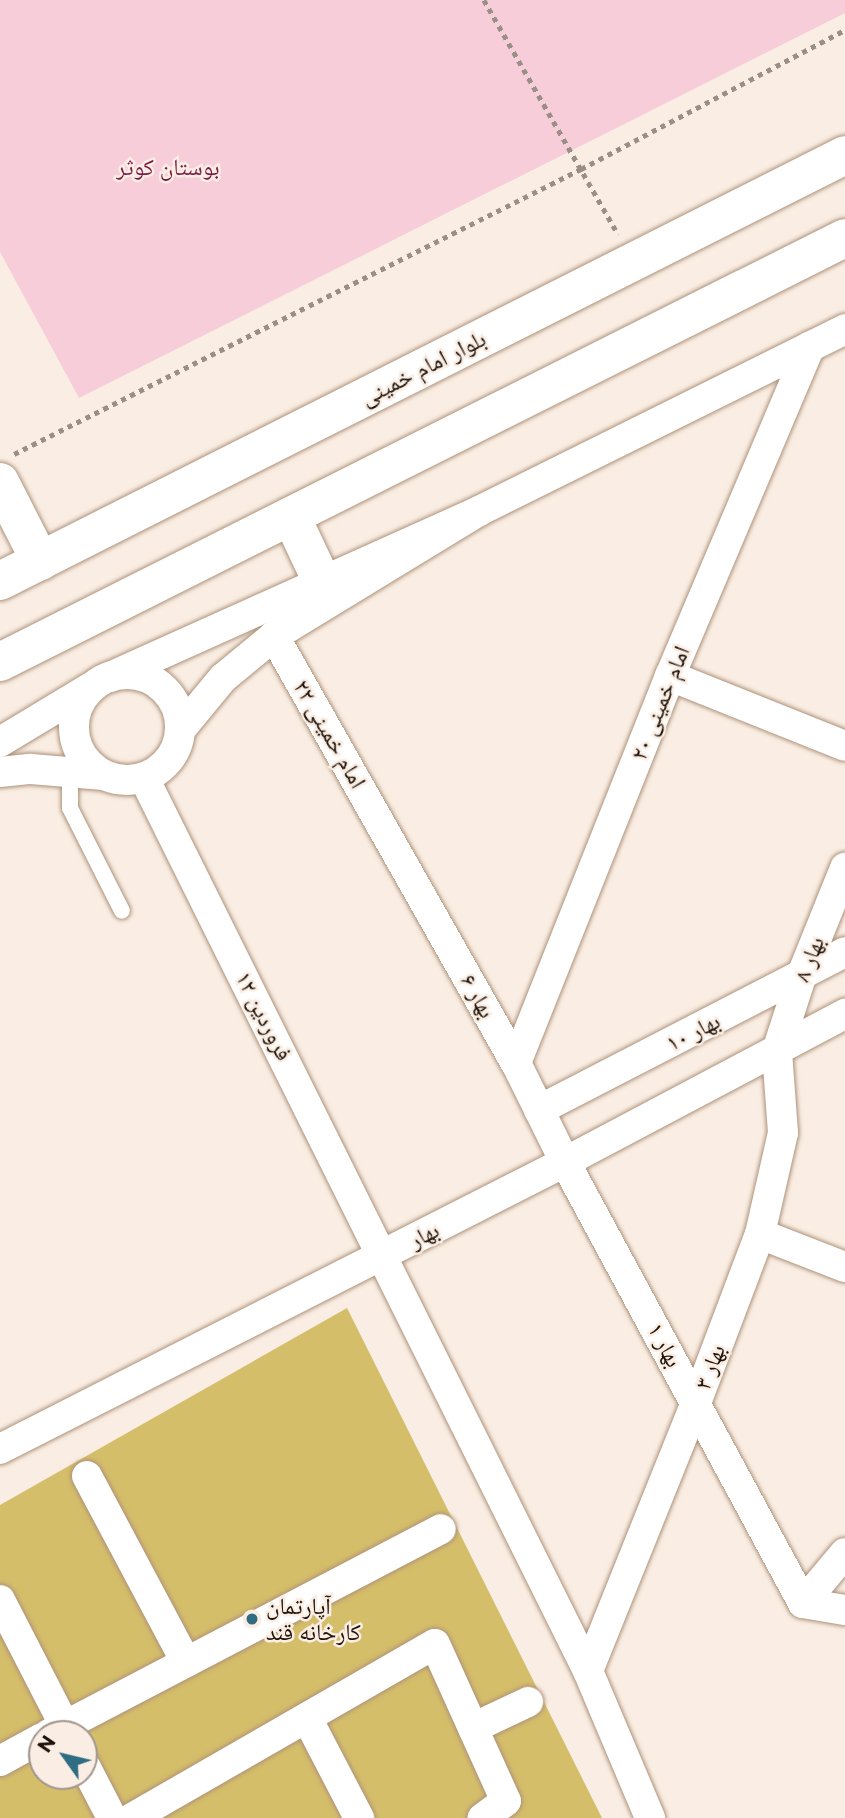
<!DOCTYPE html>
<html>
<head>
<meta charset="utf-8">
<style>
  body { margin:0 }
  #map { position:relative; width:845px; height:1818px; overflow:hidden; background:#faeee4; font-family:Montserrat,"Noto Naskh Arabic",sans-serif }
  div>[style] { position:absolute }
  .green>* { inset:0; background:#f7cdda }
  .building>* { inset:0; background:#d5be6a }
  .path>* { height:4.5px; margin-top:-2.25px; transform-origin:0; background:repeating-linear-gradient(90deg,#9a8f85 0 5px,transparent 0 10px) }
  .roads { filter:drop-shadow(0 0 2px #ae927a) drop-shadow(0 0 2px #ae927a) }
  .lane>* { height:16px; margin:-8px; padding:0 8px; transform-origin:8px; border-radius:8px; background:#fff }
  .street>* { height:30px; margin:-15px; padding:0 15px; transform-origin:15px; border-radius:15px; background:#fff }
  .street>.ring { margin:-15px; padding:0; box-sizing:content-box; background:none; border:30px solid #fff; border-radius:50% }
  .secondary>* { height:38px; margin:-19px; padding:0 19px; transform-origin:19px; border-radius:19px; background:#fff }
  .dots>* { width:19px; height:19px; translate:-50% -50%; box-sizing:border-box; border:4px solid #faeee4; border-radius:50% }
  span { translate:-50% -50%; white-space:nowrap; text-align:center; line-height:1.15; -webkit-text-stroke:5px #faeee4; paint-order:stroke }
  .park-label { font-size:23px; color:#7c1a47 }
  .street-label { font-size:23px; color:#1e130a }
  .poi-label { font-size:23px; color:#1e130a }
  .left { translate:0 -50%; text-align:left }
  .north { position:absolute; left:28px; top:1720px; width:70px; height:70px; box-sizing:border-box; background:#faeee4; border:2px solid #a2968d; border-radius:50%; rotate:304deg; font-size:19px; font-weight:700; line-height:28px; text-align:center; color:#1e130a }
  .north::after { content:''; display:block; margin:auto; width:24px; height:32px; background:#2e6d82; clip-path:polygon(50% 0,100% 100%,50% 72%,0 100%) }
</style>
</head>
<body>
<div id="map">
  <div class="green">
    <i style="clip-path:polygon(0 0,845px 0,845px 13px,79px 398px,0 252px)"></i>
  </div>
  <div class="building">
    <i style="clip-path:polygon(evenodd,347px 1308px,602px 1818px,0 1818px,0 1505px,347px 1308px,42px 1734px,84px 1734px,84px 1776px,42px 1776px,42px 1734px)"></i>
  </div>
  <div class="path">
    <i style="left:484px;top:0;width:270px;rotate:60.2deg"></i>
    <i style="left:14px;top:454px;width:635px;rotate:-26.69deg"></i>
    <i style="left:581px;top:169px;width:298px;rotate:-27.8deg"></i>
  </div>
  <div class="roads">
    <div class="lane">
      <i style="left:70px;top:772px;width:36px;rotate:90deg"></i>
      <i style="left:70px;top:808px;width:115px;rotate:63.2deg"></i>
    </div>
    <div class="street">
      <i style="left:479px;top:511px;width:409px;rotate:-26.4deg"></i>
      <i style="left:274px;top:636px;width:491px;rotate:60.5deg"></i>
      <i style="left:516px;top:1063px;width:110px;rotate:63.7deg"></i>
      <i style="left:565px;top:1162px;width:501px;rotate:61.65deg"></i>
      <i class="ring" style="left:74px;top:674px;width:76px;height:76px"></i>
      <i style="left:670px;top:676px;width:188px;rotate:21.8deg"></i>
      <i style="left:110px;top:677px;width:405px;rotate:-24.2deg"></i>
      <i style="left:479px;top:511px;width:240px;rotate:148.6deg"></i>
      <i style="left:274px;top:636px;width:66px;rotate:140.5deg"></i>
      <i style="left:223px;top:678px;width:67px;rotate:129.6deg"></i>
      <i style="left:0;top:742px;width:106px;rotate:-31.1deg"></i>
      <i style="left:0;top:772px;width:31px;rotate:-6deg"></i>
      <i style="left:31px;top:769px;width:73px;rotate:4.7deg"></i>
      <i style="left:144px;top:778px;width:997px;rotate:63.56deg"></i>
      <i style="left:588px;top:1671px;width:160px;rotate:67.1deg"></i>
      <i style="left:516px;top:1063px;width:417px;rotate:-68.3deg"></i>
      <i style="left:670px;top:676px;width:358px;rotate:-67deg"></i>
      <i style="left:539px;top:1110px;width:344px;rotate:-27.3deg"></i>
      <i style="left:760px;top:1234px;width:91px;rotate:21.2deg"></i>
      <i style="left:0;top:1449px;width:634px;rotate:-26.93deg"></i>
      <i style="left:565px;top:1162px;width:317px;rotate:-27.9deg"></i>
      <i style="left:87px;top:1476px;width:211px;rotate:62deg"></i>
      <i style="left:0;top:1600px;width:151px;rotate:62.8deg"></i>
      <i style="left:803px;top:1603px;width:65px;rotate:-50deg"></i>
      <i style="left:803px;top:1603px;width:43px;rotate:9.5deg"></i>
      <i style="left:588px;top:1671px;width:289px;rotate:-68.1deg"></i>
      <i style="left:696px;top:1403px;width:181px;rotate:-69.3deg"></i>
      <i style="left:760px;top:1234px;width:104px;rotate:-77.2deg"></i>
      <i style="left:783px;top:1133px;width:82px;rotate:-94.2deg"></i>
      <i style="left:777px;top:1051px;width:78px;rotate:-72deg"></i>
      <i style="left:801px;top:977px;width:118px;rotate:-68deg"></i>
      <i style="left:307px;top:1718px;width:113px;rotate:62.5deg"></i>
      <i style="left:473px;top:1728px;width:61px;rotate:-25.3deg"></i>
      <i style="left:49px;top:1734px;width:442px;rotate:-27.6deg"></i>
      <i style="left:0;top:1761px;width:48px;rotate:-28.7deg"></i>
      <i style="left:84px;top:1764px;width:61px;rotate:62.6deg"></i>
      <i style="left:132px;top:1818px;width:349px;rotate:-29.9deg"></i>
      <i style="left:435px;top:1644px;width:172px;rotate:65.7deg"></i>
      <i style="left:506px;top:1801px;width:29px;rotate:144deg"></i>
    </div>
    <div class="secondary">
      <i style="left:0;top:482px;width:89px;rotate:63.1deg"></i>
      <i style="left:291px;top:516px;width:73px;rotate:64.8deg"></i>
      <i style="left:0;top:581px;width:946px;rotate:-26.75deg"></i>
      <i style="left:0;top:662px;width:945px;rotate:-26.65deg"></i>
    </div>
  </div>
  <div class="dots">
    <i style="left:252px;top:1619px;background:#2e6d82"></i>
  </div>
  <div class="park-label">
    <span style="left:168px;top:167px">بوستان کوثر</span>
  </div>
  <div class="street-label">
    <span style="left:423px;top:368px;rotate:-27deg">بلوار امام خمینی</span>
    <span style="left:660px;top:703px;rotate:-68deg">امام خمینی ۲۰</span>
    <span style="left:330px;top:734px;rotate:60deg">امام خمینی ۲۲</span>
    <span style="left:809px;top:959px;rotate:-69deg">بهار ۸</span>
    <span style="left:478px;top:996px;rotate:61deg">بهار ۶</span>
    <span style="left:264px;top:1016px;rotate:63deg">۱۲ فروردین</span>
    <span style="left:693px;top:1032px;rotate:-27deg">بهار ۱۰</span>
    <span style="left:424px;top:1235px;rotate:-27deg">بهار</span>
    <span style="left:665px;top:1345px;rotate:62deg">بهار ۱</span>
    <span style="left:710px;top:1367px;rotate:-69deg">بهار ۳</span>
  </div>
  <div class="poi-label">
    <span class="left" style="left:266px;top:1619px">آپارتمان<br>کارخانه قند</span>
  </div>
  <div class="north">N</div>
</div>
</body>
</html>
